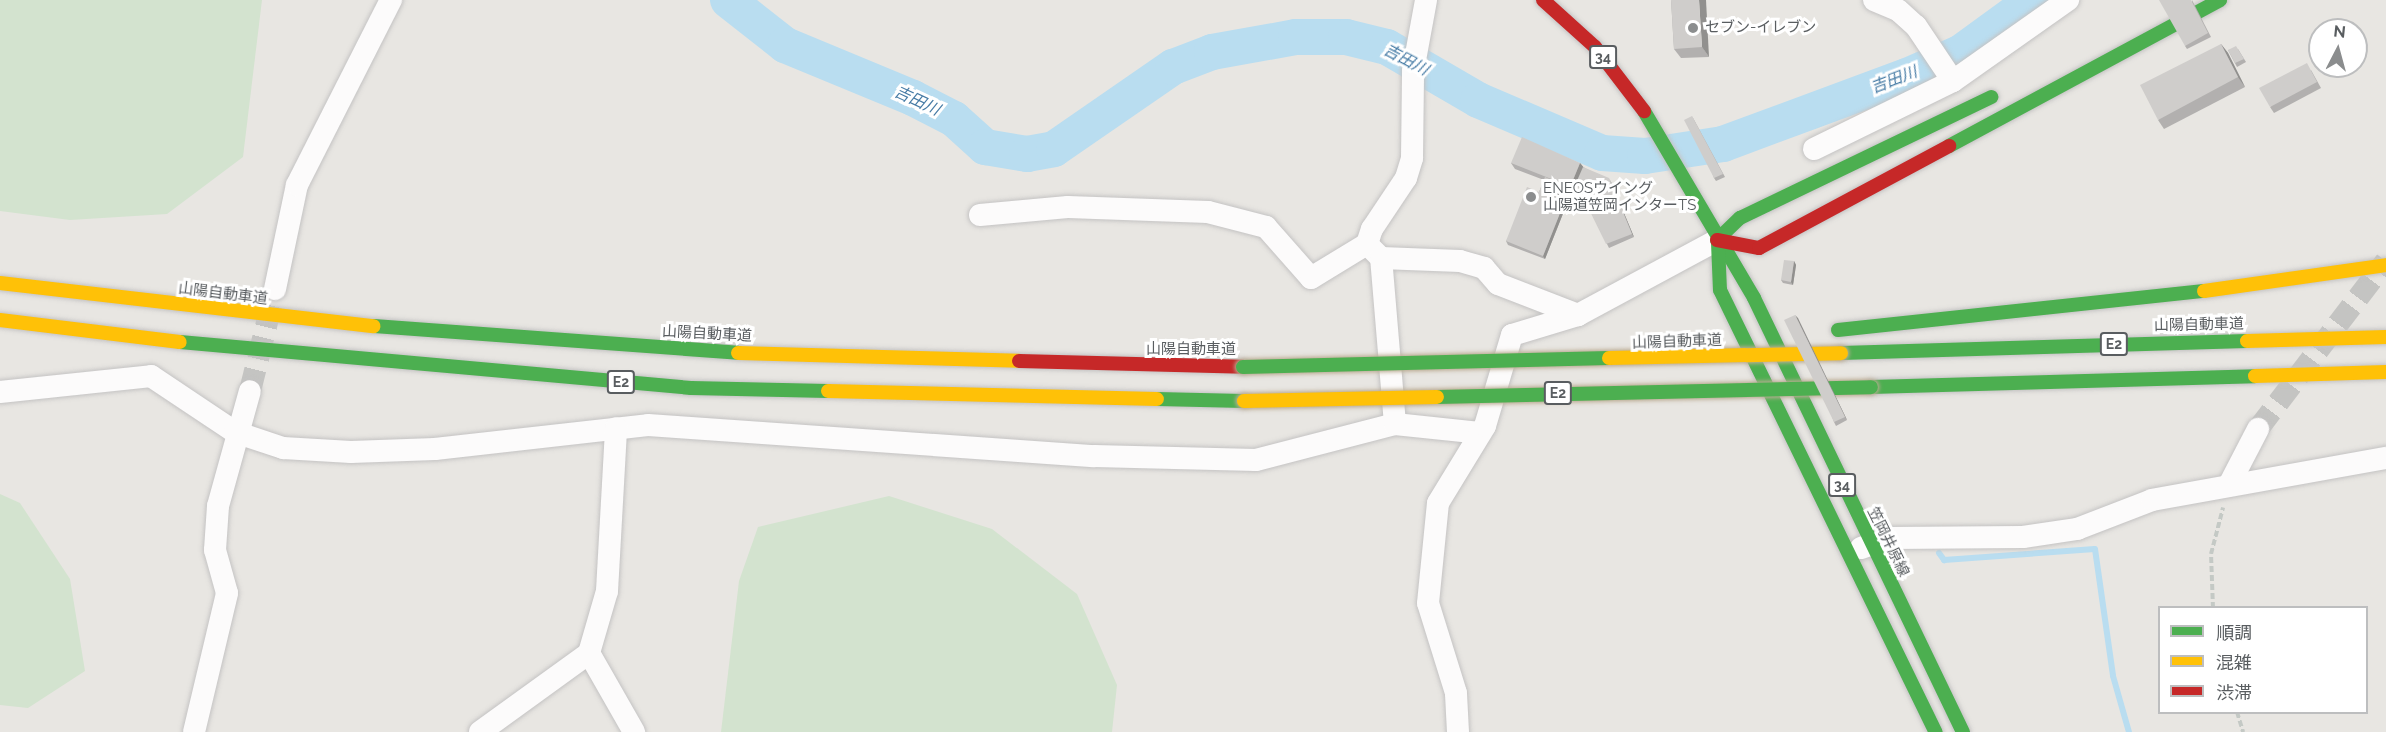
<!DOCTYPE html>
<html>
<head>
<meta charset="utf-8">
<style>
  body { margin:0 }
  #map { position:relative; width:2386px; height:732px; overflow:hidden; background:#e8e6e2; font-family:Raleway,"Noto Sans JP",sans-serif }
  div>[style] { position:absolute }
  .green>* { inset:0; background:#d3e3cf }
  .stream>* { height:6px; margin:-3px; padding:0 3px; transform-origin:3px; border-radius:3px; background:#b9ddf0 }
  .river>* { height:36px; margin:-18px; padding:0 18px; transform-origin:18px; border-radius:18px; background:#b9ddf0 }
  .street-tunnel>* { height:22px; margin-top:-11px; transform-origin:0; background:repeating-linear-gradient(90deg,#c4c4c2 0 22px,transparent 0 33px) }
  .path>* { height:4px; margin-top:-2px; transform-origin:0; background:repeating-linear-gradient(90deg,#c4c9c5 0 6px,transparent 0 9px) }
  .roads { filter:drop-shadow(0 0 2px #c4c3c3) drop-shadow(0 0 2px #c4c3c3) }
  .street>* { height:22px; margin:-11px; padding:0 11px; transform-origin:11px; border-radius:11px; background:#fcfbfb }
  .fast>* { height:14px; margin:-7px; padding:0 7px; transform-origin:7px; border-radius:7px; background:#4caf50 }
  .slow>* { height:14px; margin:-7px; padding:0 7px; transform-origin:7px; border-radius:7px; background:#ffc107 }
  .jam>* { height:14px; margin:-7px; padding:0 7px; transform-origin:7px; border-radius:7px; background:#c62828 }
  .bridges { filter:drop-shadow(0 0 2px #bbac94) drop-shadow(0 0 2px #bbac94) }
  .fast-bridge>* { height:14px; margin:-7px; padding:0 7px; transform-origin:7px; border-radius:7px; background:#4caf50 }
  .slow-bridge>* { height:14px; margin:-7px; padding:0 7px; transform-origin:7px; border-radius:7px; background:#ffc107 }
  .wall>* { inset:0; background:#b2b0af }
  .shaded-wall>* { inset:0; background:#91908e }
  .building>* { inset:0; background:#cfcdcb }
  .dots>* { width:16px; height:16px; translate:-50% -50%; box-sizing:border-box; border:3px solid #fff; border-radius:50% }
  span { translate:-50% -50%; white-space:nowrap; text-align:center; line-height:1.15; -webkit-text-stroke:6px #fff; paint-order:stroke }
  .shield-label span { padding:2px 4px; background:#fff; border:2px solid; border-radius:4px; -webkit-text-stroke-width:0 }
  .shield-label { font-size:14px; color:#595d60; font-weight:700 }
  .poi-label { font-size:15px; color:#595d60 }
  .left { translate:0 -50%; text-align:left }
  .street-label { font-size:15px; color:#595d60 }
  .water-label { font-size:16px; color:#467ba5; font-style:italic }
  .legend { position:absolute; left:2158px; top:606px; width:210px; height:108px; box-sizing:border-box; background:#fff; border:2px solid #bdbebf; margin:0; padding:8px 10px; list-style:none; font-size:18px; color:#595d60 }
  .legend li { display:flex; align-items:center; gap:12px; height:30px }
  .legend b { width:30px; border:2px solid #bdbebf }
  .north { position:absolute; left:2308px; top:18px; width:60px; height:60px; box-sizing:border-box; background:#fff; border:2px solid #bdbebf; border-radius:50%; rotate:6deg; font-size:16px; font-weight:700; line-height:24px; text-align:center; color:#595d60 }
  .north::after { content:''; display:block; margin:auto; width:21px; height:27px; background:#8b8d8e; clip-path:polygon(50% 0,100% 100%,50% 72%,0 100%) }
</style>
</head>
<body>
<div id="map">
  <div class="green">
    <i style="clip-path:polygon(0 0,262px 0,243px 157px,167px 214px,70px 220px,0 211px)"></i>
    <i style="clip-path:polygon(0 494px,20px 503px,70px 579px,85px 671px,28px 708px,0 705px)"></i>
    <i style="clip-path:polygon(889px 496px,992px 529px,1077px 594px,1117px 685px,1112px 732px,721px 732px,739px 581px,758px 527px)"></i>
  </div>
  <div class="stream">
    <i style="left:1939px;top:553px;width:9px;rotate:54deg"></i>
    <i style="left:1944px;top:560px;width:151px;rotate:-4.2deg"></i>
    <i style="left:2095px;top:549px;width:128px;rotate:81.9deg"></i>
    <i style="left:2113px;top:676px;width:58px;rotate:74.1deg"></i>
  </div>
  <div class="river">
    <i style="left:728px;top:0;width:73px;rotate:38.3deg"></i>
    <i style="left:785px;top:45px;width:139px;rotate:22.5deg"></i>
    <i style="left:913px;top:98px;width:46px;rotate:27.1deg"></i>
    <i style="left:954px;top:119px;width:42px;rotate:42.1deg"></i>
    <i style="left:985px;top:147px;width:43px;rotate:9.5deg"></i>
    <i style="left:1027px;top:154px;width:27px;rotate:-10deg"></i>
    <i style="left:1054px;top:149px;width:145px;rotate:-34.6deg"></i>
    <i style="left:1173px;top:67px;width:42px;rotate:-21deg"></i>
    <i style="left:1212px;top:52px;width:85px;rotate:-10.1deg"></i>
    <i style="left:1296px;top:37px;width:50px"></i>
    <i style="left:1346px;top:37px;width:42px;rotate:13.7deg"></i>
    <i style="left:1387px;top:47px;width:105px;rotate:30.2deg"></i>
    <i style="left:1478px;top:100px;width:135px;rotate:23.1deg"></i>
    <i style="left:1602px;top:153px;width:43px;rotate:4deg"></i>
    <i style="left:1645px;top:156px;width:79px;rotate:-8.7deg"></i>
    <i style="left:1723px;top:144px;width:196px;rotate:-20.3deg"></i>
    <i style="left:1907px;top:76px;width:58px;rotate:-23.5deg"></i>
    <i style="left:1960px;top:53px;width:90px;rotate:-36deg"></i>
  </div>
  <div class="street-tunnel">
    <i style="left:250px;top:391px;width:92px;rotate:-76.1deg"></i>
    <i style="left:2258px;top:429px;width:211px;rotate:-52.7deg"></i>
  </div>
  <div class="path">
    <i style="left:2213px;top:608px;width:54px;rotate:-92.1deg"></i>
    <i style="left:2211px;top:554px;width:48px;rotate:-75.4deg"></i>
    <i style="left:2237px;top:712px;width:21px;rotate:73deg"></i>
  </div>
  <div class="roads">
    <div class="street">
      <i style="left:1874px;top:0;width:26px;rotate:23deg"></i>
      <i style="left:1898px;top:10px;width:24px;rotate:42deg"></i>
      <i style="left:1916px;top:26px;width:66px;rotate:56.1deg"></i>
      <i style="left:1953px;top:81px;width:141px;rotate:-35.2deg"></i>
      <i style="left:1814px;top:149px;width:155px;rotate:-26.1deg"></i>
      <i style="left:980px;top:215px;width:88px;rotate:-5.2deg"></i>
      <i style="left:1068px;top:207px;width:140px;rotate:2deg"></i>
      <i style="left:1208px;top:212px;width:60px;rotate:14.5deg"></i>
      <i style="left:1266px;top:227px;width:68px;rotate:48.6deg"></i>
      <i style="left:1311px;top:278px;width:66px;rotate:-31.3deg"></i>
      <i style="left:1378px;top:255px;width:16px;rotate:-135deg"></i>
      <i style="left:1367px;top:244px;width:16px;rotate:-72deg"></i>
      <i style="left:1372px;top:229px;width:61px;rotate:-56.3deg"></i>
      <i style="left:1406px;top:178px;width:21px;rotate:-73deg"></i>
      <i style="left:1412px;top:158px;width:87px;rotate:-89.3deg"></i>
      <i style="left:1413px;top:71px;width:72px;rotate:-79.6deg"></i>
      <i style="left:275px;top:289px;width:106px;rotate:-78.1deg"></i>
      <i style="left:297px;top:185px;width:208px;rotate:-63.1deg"></i>
      <i style="left:0;top:392px;width:152px;rotate:-6deg"></i>
      <i style="left:151px;top:376px;width:101px;rotate:33.7deg"></i>
      <i style="left:235px;top:432px;width:51px;rotate:18.4deg"></i>
      <i style="left:283px;top:448px;width:68px;rotate:3.4deg"></i>
      <i style="left:351px;top:452px;width:84px;rotate:-2deg"></i>
      <i style="left:435px;top:449px;width:214px;rotate:-6.4deg"></i>
      <i style="left:648px;top:425px;width:447px;rotate:4deg"></i>
      <i style="left:1094px;top:456px;width:162px;rotate:1.4deg"></i>
      <i style="left:1256px;top:460px;width:144px;rotate:-14.5deg"></i>
      <i style="left:1395px;top:424px;width:167px;rotate:-94.8deg"></i>
      <i style="left:1381px;top:258px;width:79px;rotate:2.2deg"></i>
      <i style="left:1460px;top:261px;width:25px;rotate:16deg"></i>
      <i style="left:1484px;top:268px;width:21px;rotate:49deg"></i>
      <i style="left:1498px;top:284px;width:86px;rotate:21.2deg"></i>
      <i style="left:1578px;top:315px;width:158px;rotate:-28.3deg"></i>
      <i style="left:1395px;top:424px;width:85px;rotate:6deg"></i>
      <i style="left:2230px;top:483px;width:61px;rotate:-62.6deg"></i>
      <i style="left:1861px;top:548px;width:31px;rotate:-19deg"></i>
      <i style="left:1890px;top:538px;width:133px;rotate:-0.4deg"></i>
      <i style="left:2023px;top:537px;width:55px;rotate:-8.4deg"></i>
      <i style="left:2077px;top:529px;width:80px;rotate:-21.1deg"></i>
      <i style="left:2152px;top:500px;width:238px;rotate:-10.2deg"></i>
      <i style="left:589px;top:653px;width:91px;rotate:60.3deg"></i>
      <i style="left:194px;top:732px;width:143px;rotate:-76.6deg"></i>
      <i style="left:227px;top:593px;width:45px;rotate:-105.6deg"></i>
      <i style="left:215px;top:550px;width:44px;rotate:-86.1deg"></i>
      <i style="left:218px;top:506px;width:119px;rotate:-74.5deg"></i>
      <i style="left:480px;top:732px;width:135px;rotate:-35.9deg"></i>
      <i style="left:589px;top:653px;width:65px;rotate:-73.8deg"></i>
      <i style="left:607px;top:591px;width:163px;rotate:-86.8deg"></i>
      <i style="left:1458px;top:732px;width:39px;rotate:-93deg"></i>
      <i style="left:1456px;top:693px;width:94px;rotate:-107.3deg"></i>
      <i style="left:1428px;top:603px;width:100px;rotate:-84.3deg"></i>
      <i style="left:1438px;top:503px;width:90px;rotate:-58.6deg"></i>
      <i style="left:1485px;top:426px;width:95px;rotate:-73.5deg"></i>
      <i style="left:1512px;top:335px;width:69px;rotate:-16.9deg"></i>
    </div>
    <div class="fast">
      <i style="left:1644px;top:111px;width:217px;rotate:59.5deg"></i>
      <i style="left:1754px;top:298px;width:482px;rotate:64.3deg"></i>
      <i style="left:1949px;top:146px;width:308px;rotate:-28.3deg"></i>
      <i style="left:1717px;top:240px;width:32px;rotate:-44deg"></i>
      <i style="left:1740px;top:218px;width:279px;rotate:-25.7deg"></i>
      <i style="left:1718px;top:243px;width:47px;rotate:87.6deg"></i>
      <i style="left:1720px;top:290px;width:492px;rotate:64deg"></i>
      <i style="left:374px;top:326px;width:365px;rotate:4.2deg"></i>
      <i style="left:1838px;top:330px;width:368px;rotate:-6.1deg"></i>
      <i style="left:180px;top:342px;width:513px;rotate:5.14deg"></i>
      <i style="left:691px;top:388px;width:137px;rotate:1.3deg"></i>
      <i style="left:1841px;top:353px;width:406px;rotate:-1.7deg"></i>
      <i style="left:1871px;top:387px;width:384px;rotate:-1.6deg"></i>
      <i style="left:1157px;top:399px;width:87px;rotate:1.3deg"></i>
    </div>
    <div class="slow">
      <i style="left:0;top:283px;width:376px;rotate:6.6deg"></i>
      <i style="left:2204px;top:291px;width:184px;rotate:-8.1deg"></i>
      <i style="left:0;top:320px;width:181px;rotate:7deg"></i>
      <i style="left:2247px;top:341px;width:139px;rotate:-1.6deg"></i>
      <i style="left:738px;top:353px;width:281px;rotate:1.6deg"></i>
      <i style="left:2255px;top:376px;width:131px;rotate:-1.7deg"></i>
      <i style="left:828px;top:391px;width:329px;rotate:1.4deg"></i>
    </div>
    <div class="jam">
      <i style="left:1543px;top:0;width:70px;rotate:42.1deg"></i>
      <i style="left:1595px;top:47px;width:81px;rotate:52.6deg"></i>
      <i style="left:1717px;top:240px;width:43px;rotate:10.8deg"></i>
      <i style="left:1759px;top:248px;width:216px;rotate:-28.2deg"></i>
      <i style="left:1019px;top:361px;width:224px;rotate:1.5deg"></i>
    </div>
  </div>
  <div class="bridges">
    <div class="fast-bridge">
      <i style="left:1243px;top:367px;width:366px;rotate:-1.4deg"></i>
      <i style="left:1437px;top:397px;width:434px;rotate:-1.3deg"></i>
    </div>
    <div class="slow-bridge">
      <i style="left:1609px;top:358px;width:232px;rotate:-1.2deg"></i>
      <i style="left:1244px;top:401px;width:193px;rotate:-1.2deg"></i>
    </div>
  </div>
  <div class="wall">
    <i style="clip-path:polygon(1671px 0,1709px 57px,1681px 58px,1674px 49px)"></i>
    <i style="clip-path:polygon(2192px 0,2211px 37px,2187px 49px,2185px 46px)"></i>
    <i style="clip-path:polygon(2221px 44px,2228px 53px,2245px 87px,2164px 129px,2158px 120px)"></i>
    <i style="clip-path:polygon(2238px 49px,2246px 62px,2237px 67px,2228px 50px)"></i>
    <i style="clip-path:polygon(2311px 70px,2321px 88px,2274px 113px,2270px 107px)"></i>
    <i style="clip-path:polygon(1692px 116px,1725px 177px,1716px 181px,1714px 178px)"></i>
    <i style="clip-path:polygon(1511px 163px,1580px 163px,1583px 167px,1611px 182px,1634px 237px,1609px 248px,1578px 186px,1569px 190px,1563px 188px,1558px 200px,1564px 203px,1566px 206px,1545px 259px,1508px 245px,1506px 241px,1539px 192px,1544px 180px,1515px 169px)"></i>
    <i style="clip-path:polygon(1794px 261px,1796px 265px,1793px 285px,1783px 283px,1781px 280px)"></i>
    <i style="clip-path:polygon(1795px 315px,1847px 420px,1836px 426px,1834px 422px)"></i>
  </div>
  <div class="shaded-wall">
    <i style="clip-path:polygon(1699px 0,1706px 0,1709px 57px,1702px 47px)"></i>
    <i style="clip-path:polygon(2221px 44px,2228px 53px,2245px 87px,2238px 77px)"></i>
    <i style="clip-path:polygon(1580px 163px,1585px 169px,1577px 186px,1573px 180px)"></i>
    <i style="clip-path:polygon(1609px 178px,1611px 182px,1634px 237px,1632px 234px)"></i>
    <i style="clip-path:polygon(1561px 184px,1563px 188px,1557px 202px,1555px 199px)"></i>
    <i style="clip-path:polygon(1564px 203px,1566px 206px,1545px 259px,1543px 256px)"></i>
    <i style="clip-path:polygon(1794px 261px,1796px 265px,1793px 285px,1791px 282px)"></i>
    <i style="clip-path:polygon(1795px 315px,1798px 318px,1847px 420px,1845px 417px)"></i>
  </div>
  <div class="building">
    <i style="clip-path:polygon(1671px 0,1699px 0,1702px 47px,1674px 49px)"></i>
    <i style="clip-path:polygon(2159px 0,2191px 0,2208px 33px,2185px 46px)"></i>
    <i style="clip-path:polygon(2221px 44px,2238px 77px,2158px 120px,2140px 85px)"></i>
    <i style="clip-path:polygon(2236px 46px,2244px 59px,2235px 63px,2228px 50px)"></i>
    <i style="clip-path:polygon(2307px 63px,2317px 82px,2270px 107px,2259px 88px)"></i>
    <i style="clip-path:polygon(1692px 116px,1723px 174px,1714px 178px,1684px 120px)"></i>
    <i style="clip-path:polygon(1522px 137px,1580px 163px,1573px 180px,1564px 184px,1511px 163px)"></i>
    <i style="clip-path:polygon(1583px 167px,1609px 178px,1632px 234px,1606px 244px,1576px 183px)"></i>
    <i style="clip-path:polygon(1545px 177px,1561px 184px,1555px 199px,1564px 203px,1543px 256px,1506px 241px,1527px 187px,1539px 192px)"></i>
    <i style="clip-path:polygon(1784px 260px,1794px 261px,1791px 282px,1781px 280px)"></i>
    <i style="clip-path:polygon(1795px 315px,1845px 417px,1834px 422px,1784px 320px)"></i>
  </div>
  <div class="dots">
    <i style="left:1693px;top:28px;background:#8b8d8e"></i>
    <i style="left:1531px;top:197px;background:#8b8d8e"></i>
  </div>
  <div class="shield-label">
    <span style="left:1603px;top:57px">34</span>
    <span style="left:2114px;top:344px">E2</span>
    <span style="left:621px;top:382px">E2</span>
    <span style="left:1558px;top:393px">E2</span>
    <span style="left:1842px;top:485px">34</span>
  </div>
  <div class="poi-label">
    <span class="left" style="left:1705px;top:28px">セブン-イレブン</span>
    <span class="left" style="left:1543px;top:197px">ENEOSウイング<br>山陽道笠岡インターTS</span>
  </div>
  <div class="street-label">
    <span style="left:223px;top:294px;rotate:7deg">山陽自動車道</span>
    <span style="left:2199px;top:325px;rotate:-1deg">山陽自動車道</span>
    <span style="left:707px;top:334px;rotate:3deg">山陽自動車道</span>
    <span style="left:1677px;top:342px;rotate:-2deg">山陽自動車道</span>
    <span style="left:1191px;top:350px">山陽自動車道</span>
    <span style="left:1888px;top:542px;rotate:64deg">笠岡井原線</span>
  </div>
  <div class="water-label">
    <span style="left:1406px;top:60px;rotate:28deg">吉田川</span>
    <span style="left:1894px;top:80px;rotate:-21deg">吉田川</span>
    <span style="left:917px;top:101px;rotate:25deg">吉田川</span>
  </div>
  <ul class="legend">
  <li><b style="height:8px;background:#4caf50"></b>順調</li>
  <li><b style="height:8px;background:#ffc107"></b>混雑</li>
  <li><b style="height:8px;background:#c62828"></b>渋滞</li>
  </ul>
  <div class="north">N</div>
</div>
</body>
</html>
